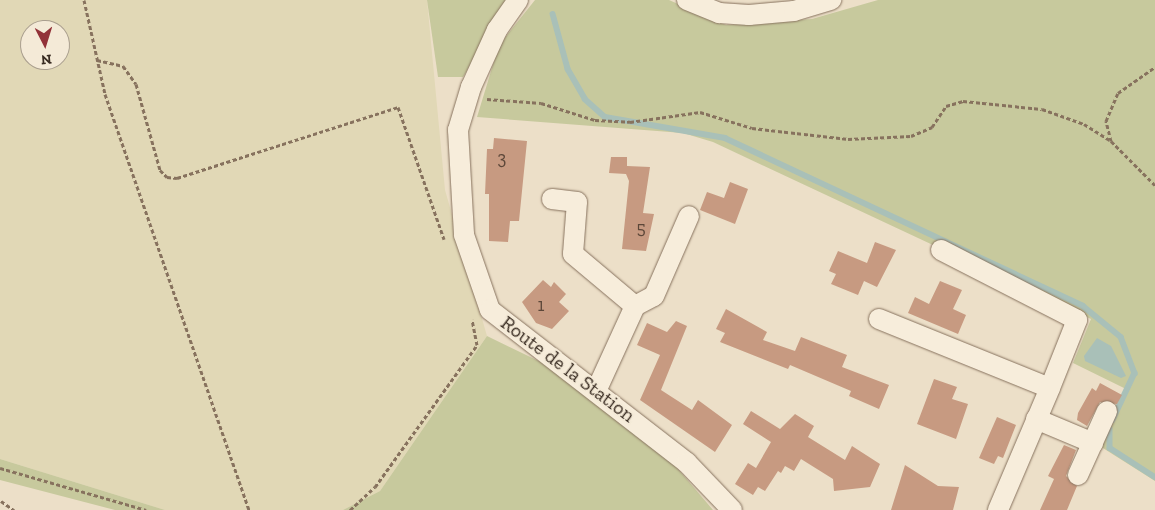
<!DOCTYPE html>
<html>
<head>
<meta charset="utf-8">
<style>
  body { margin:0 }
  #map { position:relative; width:1155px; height:510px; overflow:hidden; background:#ecdfc8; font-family:"Zilla Slab",serif }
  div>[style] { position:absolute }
  .farmland>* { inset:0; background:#e1d8b6 }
  .green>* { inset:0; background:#c7c99d }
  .water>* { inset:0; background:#a9c0b8 }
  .stream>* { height:5.5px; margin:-2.75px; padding:0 2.75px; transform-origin:2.75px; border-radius:2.75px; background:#a9c0b8 }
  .building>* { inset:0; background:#c79a81 }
  .path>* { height:3px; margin-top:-1.5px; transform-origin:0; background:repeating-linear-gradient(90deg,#87725e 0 4px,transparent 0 6.5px) }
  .roads { filter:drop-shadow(0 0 1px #87725e) drop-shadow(0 0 1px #87725e) }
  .minor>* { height:20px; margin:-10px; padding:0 10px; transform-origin:10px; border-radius:10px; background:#f7eddb }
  span { translate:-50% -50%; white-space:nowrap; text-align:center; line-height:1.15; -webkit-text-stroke:4px #f4ead7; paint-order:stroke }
  .number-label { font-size:18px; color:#5c4739 }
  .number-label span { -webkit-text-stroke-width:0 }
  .street-label { font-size:20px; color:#382b21 }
  .north { position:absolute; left:20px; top:20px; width:50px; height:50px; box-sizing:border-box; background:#f4ead7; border:1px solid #a99e8e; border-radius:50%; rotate:175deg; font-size:14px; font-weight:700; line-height:20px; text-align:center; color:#382b21 }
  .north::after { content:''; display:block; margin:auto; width:18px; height:22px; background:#923238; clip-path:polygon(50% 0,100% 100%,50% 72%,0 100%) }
</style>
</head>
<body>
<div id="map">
  <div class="farmland">
    <i style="clip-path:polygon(evenodd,0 0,427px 0,445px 190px,487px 336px,380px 491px,343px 510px,165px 510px,0 459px,0 0,30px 30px,60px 30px,60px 60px,30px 60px,30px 30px)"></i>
  </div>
  <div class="green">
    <i style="clip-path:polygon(427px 0,510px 0,463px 77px,438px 77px)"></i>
    <i style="clip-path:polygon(535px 0,669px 0,726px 25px,812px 19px,878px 0,1155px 0,1155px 481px,1095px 443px,1126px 389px,1073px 363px,1091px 319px,713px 142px,683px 133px,477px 117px,499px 45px)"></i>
    <i style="clip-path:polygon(487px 336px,549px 366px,672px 462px,713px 510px,343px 510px,380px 491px)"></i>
    <i style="clip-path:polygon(0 459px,165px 510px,115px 510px,0 480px)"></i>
  </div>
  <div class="water">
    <i style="clip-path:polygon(1097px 338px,1111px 346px,1126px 376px,1121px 378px,1085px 361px,1084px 356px)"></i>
  </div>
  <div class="stream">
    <i style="left:553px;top:14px;width:57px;rotate:74.7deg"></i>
    <i style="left:568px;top:69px;width:34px;rotate:60deg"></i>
    <i style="left:585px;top:99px;width:27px;rotate:42deg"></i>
    <i style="left:605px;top:117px;width:122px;rotate:9.9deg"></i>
    <i style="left:725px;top:138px;width:395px;rotate:25.1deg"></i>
    <i style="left:1083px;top:306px;width:49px;rotate:39.2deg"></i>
    <i style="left:1121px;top:337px;width:39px;rotate:69deg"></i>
    <i style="left:1135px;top:373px;width:52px;rotate:115.1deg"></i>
    <i style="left:1110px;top:429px;width:19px;rotate:90deg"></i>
    <i style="left:1110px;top:448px;width:54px;rotate:32.8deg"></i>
  </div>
  <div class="building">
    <i style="clip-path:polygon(494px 138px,527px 141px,519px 221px,510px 221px,508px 242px,489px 241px,489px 194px,485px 194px,487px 149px,493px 149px)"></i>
    <i style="clip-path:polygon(611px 157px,627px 157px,627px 166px,650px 167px,643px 213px,654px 214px,646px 251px,622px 249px,629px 181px,626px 174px,609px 173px)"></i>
    <i style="clip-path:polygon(730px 182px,748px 189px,735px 224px,700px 210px,707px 192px,724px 198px)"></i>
    <i style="clip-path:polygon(875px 242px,896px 250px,877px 287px,864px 281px,858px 295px,831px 284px,836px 274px,829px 271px,838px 251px,867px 263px)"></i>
    <i style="clip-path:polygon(543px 280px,551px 287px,554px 282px,566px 294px,559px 302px,569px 311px,552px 329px,536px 323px,522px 302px)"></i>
    <i style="clip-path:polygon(940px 281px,962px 290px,953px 309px,966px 315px,958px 334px,908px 313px,915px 297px,929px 304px)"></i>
    <i style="clip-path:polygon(726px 309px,767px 332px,763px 340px,795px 351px,801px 337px,847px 355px,842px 367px,889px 385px,879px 409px,849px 396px,851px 391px,790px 365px,788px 369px,720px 342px,725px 333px,716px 329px)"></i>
    <i style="clip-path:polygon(676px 321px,687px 326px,661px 390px,692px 410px,698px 400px,732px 425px,715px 452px,640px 400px,660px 355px,637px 345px,647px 323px,667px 332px)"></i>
    <i style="clip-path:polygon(934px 379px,957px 387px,952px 399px,968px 404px,956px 439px,917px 424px)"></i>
    <i style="clip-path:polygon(1100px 383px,1122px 395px,1117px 404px,1100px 402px,1087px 426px,1077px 420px,1078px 413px,1092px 388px,1096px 391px)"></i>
    <i style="clip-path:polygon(751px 411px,780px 429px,795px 414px,814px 426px,808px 437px,845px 460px,852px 446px,880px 464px,870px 487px,834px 491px,833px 479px,801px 459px,794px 471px,785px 466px,781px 473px,778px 471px,765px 491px,758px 487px,753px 495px,735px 484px,748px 463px,756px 468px,771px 442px,743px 424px)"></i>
    <i style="clip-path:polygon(997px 417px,1016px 425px,1003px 458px,998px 456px,994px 464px,979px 458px)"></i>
    <i style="clip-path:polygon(1064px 445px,1076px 450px,1066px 476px,1077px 486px,1067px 510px,1040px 510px,1054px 479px,1048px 476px)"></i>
    <i style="clip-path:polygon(905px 465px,938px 486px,959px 487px,953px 510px,891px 510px)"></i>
  </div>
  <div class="path">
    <i style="left:84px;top:0;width:96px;rotate:77.4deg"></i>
    <i style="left:105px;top:94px;width:440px;rotate:70.9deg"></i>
    <i style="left:97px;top:60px;width:27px;rotate:13deg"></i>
    <i style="left:123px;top:66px;width:22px;rotate:54deg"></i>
    <i style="left:136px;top:84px;width:89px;rotate:74.4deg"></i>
    <i style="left:160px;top:170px;width:10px;rotate:45deg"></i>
    <i style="left:167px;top:177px;width:10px;rotate:6deg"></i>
    <i style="left:177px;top:178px;width:232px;rotate:-17.8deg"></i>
    <i style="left:398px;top:107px;width:140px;rotate:70.8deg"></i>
    <i style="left:487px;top:99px;width:54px;rotate:4.2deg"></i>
    <i style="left:541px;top:103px;width:57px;rotate:17.5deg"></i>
    <i style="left:595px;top:120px;width:35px;rotate:3deg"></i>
    <i style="left:630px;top:122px;width:71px;rotate:-8.1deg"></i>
    <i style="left:700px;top:112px;width:54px;rotate:17.1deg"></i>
    <i style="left:752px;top:128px;width:97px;rotate:6.5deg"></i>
    <i style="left:848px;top:139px;width:63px;rotate:-2.7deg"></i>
    <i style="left:911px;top:136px;width:23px;rotate:-23deg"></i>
    <i style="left:932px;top:127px;width:25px;rotate:-56deg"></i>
    <i style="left:946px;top:106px;width:18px;rotate:-16deg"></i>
    <i style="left:963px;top:101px;width:79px;rotate:5.8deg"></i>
    <i style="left:1042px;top:109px;width:45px;rotate:19.7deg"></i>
    <i style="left:1084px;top:124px;width:32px;rotate:32deg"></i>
    <i style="left:1111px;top:141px;width:21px;rotate:-104deg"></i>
    <i style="left:1106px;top:121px;width:30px;rotate:-67deg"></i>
    <i style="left:1118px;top:93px;width:45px;rotate:-35.1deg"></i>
    <i style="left:1111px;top:141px;width:62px;rotate:45deg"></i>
    <i style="left:0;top:468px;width:152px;rotate:16deg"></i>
    <i style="left:1px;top:501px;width:16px;rotate:35deg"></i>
    <i style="left:350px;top:510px;width:34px;rotate:-43deg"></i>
    <i style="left:375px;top:487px;width:175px;rotate:-54.3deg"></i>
    <i style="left:477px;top:345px;width:26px;rotate:-101deg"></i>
  </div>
  <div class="roads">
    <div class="minor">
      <i style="left:518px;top:0;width:37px;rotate:125deg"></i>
      <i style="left:497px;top:30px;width:63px;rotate:114.5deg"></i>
      <i style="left:471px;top:87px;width:45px;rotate:106.8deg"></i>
      <i style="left:458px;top:130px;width:105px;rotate:86.7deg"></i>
      <i style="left:464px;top:235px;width:79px;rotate:70.9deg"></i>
      <i style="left:490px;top:310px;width:249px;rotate:37.8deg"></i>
      <i style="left:687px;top:463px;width:65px;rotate:46.2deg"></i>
      <i style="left:687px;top:0;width:35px;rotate:22deg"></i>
      <i style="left:719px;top:13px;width:30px;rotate:4deg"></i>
      <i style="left:749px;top:15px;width:45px;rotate:-5.1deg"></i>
      <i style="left:794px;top:11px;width:39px;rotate:-17deg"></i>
      <i style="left:552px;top:199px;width:25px;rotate:7deg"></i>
      <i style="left:577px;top:202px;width:52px;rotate:94.4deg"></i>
      <i style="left:573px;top:254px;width:81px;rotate:40deg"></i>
      <i style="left:635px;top:306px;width:91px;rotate:114.6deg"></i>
      <i style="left:941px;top:250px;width:153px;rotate:27.2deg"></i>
      <i style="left:1077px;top:320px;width:73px;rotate:111.7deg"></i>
      <i style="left:635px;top:306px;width:21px;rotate:-28deg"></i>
      <i style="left:654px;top:296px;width:87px;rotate:-66.4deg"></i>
      <i style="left:879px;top:319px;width:184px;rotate:22deg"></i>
      <i style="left:1050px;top:388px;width:133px;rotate:113.1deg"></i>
      <i style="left:1036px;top:419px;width:62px;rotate:22.8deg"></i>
      <i style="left:1078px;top:475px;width:70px;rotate:-65.6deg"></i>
    </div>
  </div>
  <div class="number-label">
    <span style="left:502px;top:158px">3</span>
    <span style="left:641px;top:228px">5</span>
    <span style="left:541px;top:305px">1</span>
  </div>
  <div class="street-label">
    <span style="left:568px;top:369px;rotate:37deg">Route de la Station</span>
  </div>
  <div class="north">N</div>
</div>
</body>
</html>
